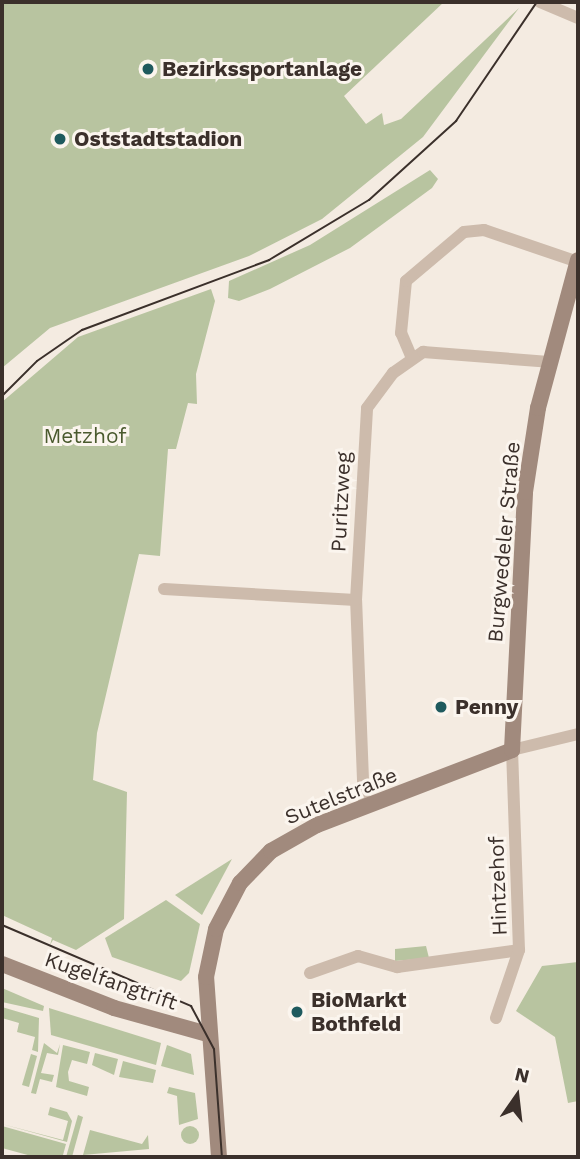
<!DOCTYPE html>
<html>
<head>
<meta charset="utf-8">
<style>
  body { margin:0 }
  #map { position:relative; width:580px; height:1159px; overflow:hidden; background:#f4ebe1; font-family:"Work Sans",sans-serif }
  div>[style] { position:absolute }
  .green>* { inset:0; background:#b8c4a0 }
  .round { border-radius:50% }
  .minor>* { height:12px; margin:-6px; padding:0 6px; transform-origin:6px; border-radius:6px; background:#cdbbac }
  .secondary>* { height:16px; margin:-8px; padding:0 8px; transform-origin:8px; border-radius:8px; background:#a18a7d }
  .tram>* { height:2px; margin:-1px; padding:0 1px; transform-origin:1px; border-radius:1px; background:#3b302b }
  .dots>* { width:19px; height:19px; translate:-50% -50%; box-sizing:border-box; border:4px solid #fbf5ee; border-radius:50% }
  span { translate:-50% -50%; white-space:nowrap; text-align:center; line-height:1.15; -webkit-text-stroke:6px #fbf5ee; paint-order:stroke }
  .poi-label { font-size:21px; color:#3b302b; font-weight:700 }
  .left { translate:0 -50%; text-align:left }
  .park-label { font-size:21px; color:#4a5a2e }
  .street-label { font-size:21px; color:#3b302b }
  .frame { position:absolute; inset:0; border:4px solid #3b302b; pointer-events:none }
  .north { position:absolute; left:482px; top:1061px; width:70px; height:70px; -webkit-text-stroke:5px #fbf5ee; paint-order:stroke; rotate:14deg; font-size:19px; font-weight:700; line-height:28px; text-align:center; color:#3b302b }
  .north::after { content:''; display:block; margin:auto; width:24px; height:32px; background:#3b302b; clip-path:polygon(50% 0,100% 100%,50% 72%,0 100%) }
</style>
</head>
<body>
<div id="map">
  <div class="green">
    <i style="clip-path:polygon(2px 2px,444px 2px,344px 96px,366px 124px,382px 113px,384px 125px,401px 119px,519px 8px,423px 137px,322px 219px,249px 256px,50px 328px,2px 368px)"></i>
    <i style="clip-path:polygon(430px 170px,438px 179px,432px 188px,350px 248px,270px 289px,239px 301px,228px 298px,229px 281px,310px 245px)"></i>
    <i style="clip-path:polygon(211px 289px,215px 301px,196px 374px,197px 404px,188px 403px,176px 449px,168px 449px,160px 556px,139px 554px,97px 733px,93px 780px,127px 792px,124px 919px,76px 950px,53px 940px,50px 945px,52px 938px,2px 915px,2px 402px,78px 337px)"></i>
    <i style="clip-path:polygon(232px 859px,202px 915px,175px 895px)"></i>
    <i style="clip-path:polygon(166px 900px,200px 924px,189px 973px,181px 981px,112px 957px,105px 938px)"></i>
    <i style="clip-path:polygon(426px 946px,429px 958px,395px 961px,395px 949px)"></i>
    <i style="clip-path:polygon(578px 962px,578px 1101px,568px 1103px,555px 1037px,516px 1011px,542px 966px)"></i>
    <i style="clip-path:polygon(2px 988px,44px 1006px,43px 1011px,2px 1002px)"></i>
    <i style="clip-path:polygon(2px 1007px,39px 1018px,38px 1052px,32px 1050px,35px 1037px,17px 1032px,19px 1023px,2px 1018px)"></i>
    <i style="clip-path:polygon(49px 1008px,161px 1043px,156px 1065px,51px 1035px)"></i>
    <i style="clip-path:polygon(44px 1043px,57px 1053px,60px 1044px,58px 1055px,47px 1053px,41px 1073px,54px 1075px,52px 1082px,40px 1079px,36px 1094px,31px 1093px)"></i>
    <i style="clip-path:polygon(63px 1045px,90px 1052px,87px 1064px,72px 1060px,68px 1072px,69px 1081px,89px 1087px,87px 1096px,56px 1087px)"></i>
    <i style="clip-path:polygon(167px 1045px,191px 1054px,194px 1075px,161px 1066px)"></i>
    <i style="clip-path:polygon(95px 1053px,118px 1059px,114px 1075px,92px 1065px)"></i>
    <i style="clip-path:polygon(31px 1054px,37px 1056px,29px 1087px,22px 1085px)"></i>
    <i style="clip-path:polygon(123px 1061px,156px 1070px,153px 1083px,119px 1077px)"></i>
    <i style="clip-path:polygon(169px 1087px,195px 1093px,198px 1119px,179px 1125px,177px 1096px,167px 1093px)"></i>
    <i style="clip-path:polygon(50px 1107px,67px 1112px,72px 1121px,67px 1142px,2px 1124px,63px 1140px,68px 1121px,48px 1115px)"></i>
    <i style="clip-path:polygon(78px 1115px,83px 1117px,72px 1157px,66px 1157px)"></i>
    <i style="clip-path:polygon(2px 1126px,66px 1144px,63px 1155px,35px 1157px,2px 1148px)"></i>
    <i class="round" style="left:181px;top:1126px;width:18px;height:18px"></i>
    <i style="clip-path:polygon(90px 1130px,142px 1144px,148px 1135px,149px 1149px,83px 1155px)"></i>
  </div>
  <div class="minor">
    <i style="left:540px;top:2px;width:41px;rotate:22.8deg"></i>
    <i style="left:411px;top:356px;width:25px;rotate:-113deg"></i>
    <i style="left:401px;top:333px;width:52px;rotate:-84.5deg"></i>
    <i style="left:406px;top:281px;width:76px;rotate:-40.2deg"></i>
    <i style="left:464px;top:232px;width:20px;rotate:-6deg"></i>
    <i style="left:484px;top:230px;width:99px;rotate:18.8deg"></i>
    <i style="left:164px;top:589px;width:192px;rotate:3.3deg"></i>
    <i style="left:364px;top:806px;width:206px;rotate:-92.2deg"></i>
    <i style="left:356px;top:600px;width:192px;rotate:-86.7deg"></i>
    <i style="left:367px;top:408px;width:44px;rotate:-53.4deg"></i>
    <i style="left:393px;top:373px;width:37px;rotate:-35deg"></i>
    <i style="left:423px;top:352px;width:126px;rotate:4.5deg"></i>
    <i style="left:310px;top:973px;width:51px;rotate:-19.5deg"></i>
    <i style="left:358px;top:956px;width:41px;rotate:15.8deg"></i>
    <i style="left:397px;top:967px;width:123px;rotate:-7.9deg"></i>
    <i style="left:496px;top:1018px;width:72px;rotate:-71.3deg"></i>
    <i style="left:519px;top:950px;width:200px;rotate:-92deg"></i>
    <i style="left:512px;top:750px;width:68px;rotate:-13.6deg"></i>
  </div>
  <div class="secondary">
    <i style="left:2px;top:964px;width:120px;rotate:21.4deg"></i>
    <i style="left:114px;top:1008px;width:98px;rotate:15.5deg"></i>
    <i style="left:219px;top:1157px;width:180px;rotate:-94.1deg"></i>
    <i style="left:206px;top:977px;width:49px;rotate:-78.2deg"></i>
    <i style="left:216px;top:929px;width:52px;rotate:-62.4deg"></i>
    <i style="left:240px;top:883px;width:45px;rotate:-45.9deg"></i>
    <i style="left:271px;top:851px;width:53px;rotate:-29.5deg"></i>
    <i style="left:317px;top:825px;width:209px;rotate:-21deg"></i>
    <i style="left:512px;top:750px;width:258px;rotate:-87.1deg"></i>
    <i style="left:525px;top:492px;width:85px;rotate:-81.2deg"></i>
    <i style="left:538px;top:408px;width:153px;rotate:-74.9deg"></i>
  </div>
  <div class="tram">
    <i style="left:2px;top:396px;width:49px;rotate:-45deg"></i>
    <i style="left:37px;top:361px;width:55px;rotate:-34.6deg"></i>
    <i style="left:82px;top:330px;width:200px;rotate:-20.5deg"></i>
    <i style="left:269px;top:260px;width:117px;rotate:-31deg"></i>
    <i style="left:369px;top:200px;width:118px;rotate:-42.2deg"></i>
    <i style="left:456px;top:121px;width:144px;rotate:-55.8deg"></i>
    <i style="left:2px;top:925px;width:206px;rotate:23.2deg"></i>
    <i style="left:191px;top:1006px;width:49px;rotate:61.9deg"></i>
    <i style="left:214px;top:1049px;width:108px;rotate:85.8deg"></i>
  </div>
  <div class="dots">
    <i style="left:148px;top:69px;background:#1f5a5e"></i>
    <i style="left:60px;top:139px;background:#1f5a5e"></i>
    <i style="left:441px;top:707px;background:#1f5a5e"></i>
    <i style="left:297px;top:1012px;background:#1f5a5e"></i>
  </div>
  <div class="poi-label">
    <span class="left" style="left:162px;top:69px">Bezirkssportanlage</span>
    <span class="left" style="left:74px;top:139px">Oststadtstadion</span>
    <span class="left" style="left:455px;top:707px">Penny</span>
    <span class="left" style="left:311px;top:1012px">BioMarkt<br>Bothfeld</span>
  </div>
  <div class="park-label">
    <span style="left:85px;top:436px">Metzhof</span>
  </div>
  <div class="street-label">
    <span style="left:341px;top:502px;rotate:-87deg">Puritzweg</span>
    <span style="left:504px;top:542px;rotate:-85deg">Burgwedeler Straße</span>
    <span style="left:341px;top:796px;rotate:-22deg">Sutelstraße</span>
    <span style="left:498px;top:886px;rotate:-92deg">Hintzehof</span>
    <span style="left:111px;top:981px;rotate:19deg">Kugelfangtrift</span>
  </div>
  <div class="frame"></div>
  <div class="north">N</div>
</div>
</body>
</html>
